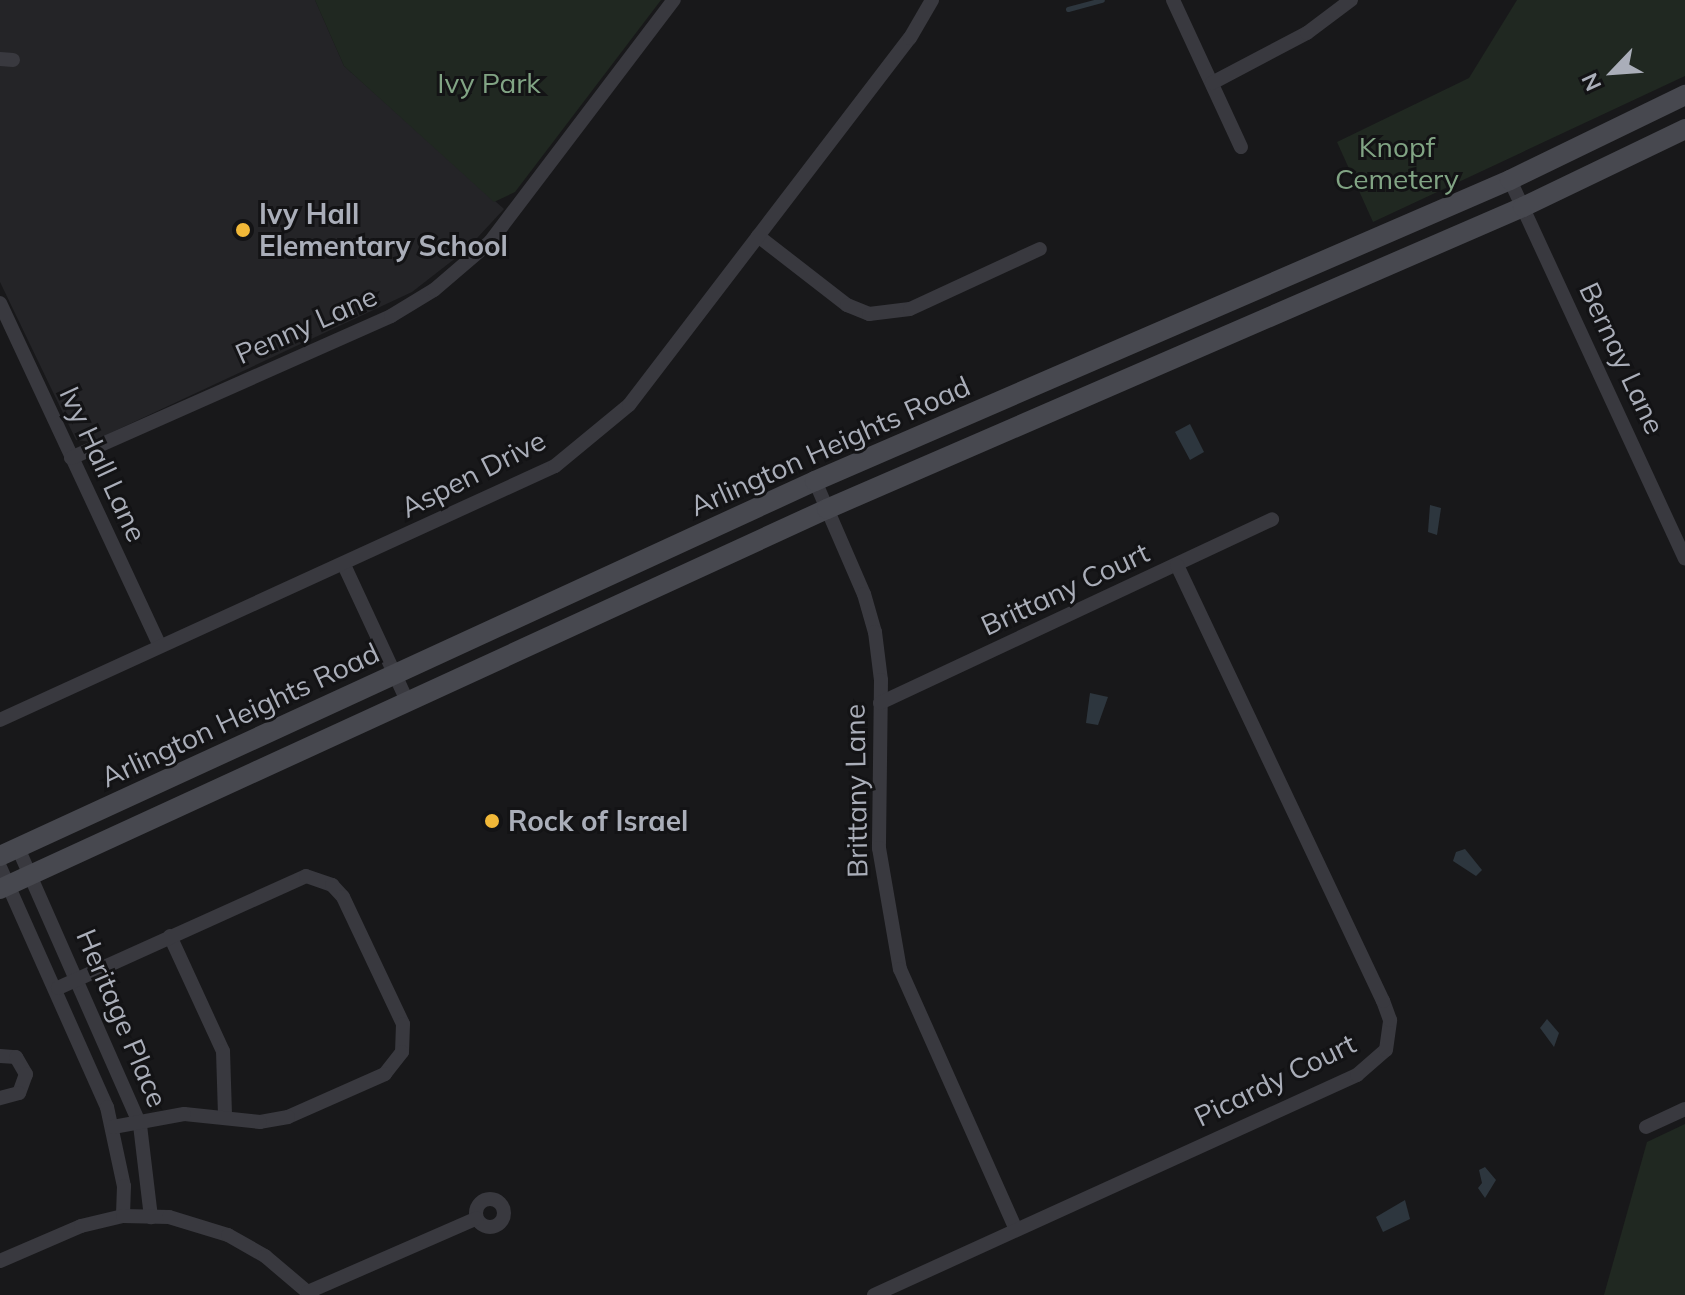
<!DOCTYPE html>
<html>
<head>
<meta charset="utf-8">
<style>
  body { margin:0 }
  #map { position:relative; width:1685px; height:1295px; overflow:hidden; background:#18181a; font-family:Mulish,sans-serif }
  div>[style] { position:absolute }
  .built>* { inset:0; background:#242427 }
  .green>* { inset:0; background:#202821 }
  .water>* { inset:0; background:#2d363e }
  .stream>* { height:5px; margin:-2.5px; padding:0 2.5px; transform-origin:2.5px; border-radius:2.5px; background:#2d363e }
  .minor>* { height:14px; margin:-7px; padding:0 7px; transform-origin:7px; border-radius:7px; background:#39393f }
  .minor>.ring { margin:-7px; padding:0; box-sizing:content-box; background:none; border:14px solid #39393f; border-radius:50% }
  .secondary>* { height:20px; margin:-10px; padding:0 10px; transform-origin:10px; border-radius:10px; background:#47484f }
  .dots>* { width:22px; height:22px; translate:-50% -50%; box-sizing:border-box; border:4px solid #131315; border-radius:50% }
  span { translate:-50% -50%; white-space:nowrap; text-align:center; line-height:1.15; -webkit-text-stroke:6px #131315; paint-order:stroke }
  .park-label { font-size:28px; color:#81a484 }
  .poi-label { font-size:28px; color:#aaaeb9; font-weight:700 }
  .left { translate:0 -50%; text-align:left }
  .street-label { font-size:28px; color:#aaaeb9 }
  .north { position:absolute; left:1573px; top:32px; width:80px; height:80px; -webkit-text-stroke:6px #131315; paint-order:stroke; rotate:245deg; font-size:22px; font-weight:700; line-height:32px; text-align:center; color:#aaaeb9 }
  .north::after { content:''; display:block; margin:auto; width:28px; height:36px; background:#aaaeb9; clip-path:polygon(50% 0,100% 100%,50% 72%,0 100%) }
</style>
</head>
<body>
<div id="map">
  <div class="built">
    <i style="clip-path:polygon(0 0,315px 0,344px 66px,504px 209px,466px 250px,412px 292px,91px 442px,76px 440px,0 282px)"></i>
  </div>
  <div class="green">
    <i style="clip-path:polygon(315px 0,661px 0,515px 192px,494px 202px,344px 66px)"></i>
    <i style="clip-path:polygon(1517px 0,1685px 0,1685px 76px,1373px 222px,1337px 142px,1469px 78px)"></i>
    <i style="clip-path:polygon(1685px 1124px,1685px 1295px,1604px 1295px,1647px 1142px)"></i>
  </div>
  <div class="water">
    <i style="clip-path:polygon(1190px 424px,1204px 452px,1190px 460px,1175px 432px)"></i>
    <i style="clip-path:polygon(1430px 505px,1441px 508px,1437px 535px,1428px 532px)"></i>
    <i style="clip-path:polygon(1090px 693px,1108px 697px,1098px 725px,1086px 723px)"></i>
    <i style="clip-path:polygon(1465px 849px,1482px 870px,1476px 876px,1453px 861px,1456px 852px)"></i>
    <i style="clip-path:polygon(1547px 1019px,1559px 1033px,1554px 1047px,1540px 1028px)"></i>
    <i style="clip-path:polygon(1485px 1167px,1496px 1180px,1485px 1198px,1478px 1188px,1482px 1183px,1479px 1170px)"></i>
    <i style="clip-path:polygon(1405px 1200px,1410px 1219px,1383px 1232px,1376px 1217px)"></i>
  </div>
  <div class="stream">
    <i style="left:1068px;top:9px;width:35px;rotate:-15deg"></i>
  </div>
  <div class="minor">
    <i style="left:1173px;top:0;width:162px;rotate:65.2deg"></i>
    <i style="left:0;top:59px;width:13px;rotate:4deg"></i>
    <i style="left:1212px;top:83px;width:107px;rotate:-27.8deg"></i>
    <i style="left:1307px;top:33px;width:55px;rotate:-36.9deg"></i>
    <i style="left:1510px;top:180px;width:417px;rotate:65.2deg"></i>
    <i style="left:758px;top:236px;width:113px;rotate:37.8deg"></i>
    <i style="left:847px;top:305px;width:24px;rotate:22deg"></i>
    <i style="left:869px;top:314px;width:41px;rotate:-7deg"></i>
    <i style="left:910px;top:309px;width:143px;rotate:-24.8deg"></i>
    <i style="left:0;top:303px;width:378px;rotate:65deg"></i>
    <i style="left:71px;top:458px;width:350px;rotate:-23.9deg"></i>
    <i style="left:391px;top:316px;width:50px;rotate:-31.2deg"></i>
    <i style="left:434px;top:290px;width:74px;rotate:-40.6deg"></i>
    <i style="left:490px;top:242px;width:304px;rotate:-52.8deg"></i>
    <i style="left:815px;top:481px;width:123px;rotate:66.6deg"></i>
    <i style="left:864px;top:594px;width:40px;rotate:74deg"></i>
    <i style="left:875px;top:632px;width:48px;rotate:82.9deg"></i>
    <i style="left:881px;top:680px;width:168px;rotate:90.7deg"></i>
    <i style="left:879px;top:848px;width:123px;rotate:80.2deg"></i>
    <i style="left:900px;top:969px;width:285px;rotate:66deg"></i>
    <i style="left:344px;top:565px;width:150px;rotate:65.1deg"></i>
    <i style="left:880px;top:703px;width:433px;rotate:-25.1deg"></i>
    <i style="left:0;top:720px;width:610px;rotate:-24.59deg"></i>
    <i style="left:555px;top:466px;width:96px;rotate:-39.5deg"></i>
    <i style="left:629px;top:405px;width:462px;rotate:-52.6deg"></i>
    <i style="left:910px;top:38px;width:44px;rotate:-59.9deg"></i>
    <i style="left:18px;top:848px;width:303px;rotate:66.2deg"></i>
    <i style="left:140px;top:1125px;width:93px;rotate:83.2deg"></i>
    <i style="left:0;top:867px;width:263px;rotate:66deg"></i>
    <i style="left:107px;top:1107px;width:81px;rotate:77.9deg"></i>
    <i style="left:124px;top:1186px;width:30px;rotate:92deg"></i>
    <i style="left:170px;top:936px;width:127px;rotate:65.3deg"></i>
    <i style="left:223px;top:1051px;width:65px;rotate:88.2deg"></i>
    <i style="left:58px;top:988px;width:272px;rotate:-24.3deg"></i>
    <i style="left:306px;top:876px;width:28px;rotate:19deg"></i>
    <i style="left:332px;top:885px;width:16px;rotate:47deg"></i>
    <i style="left:343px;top:897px;width:140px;rotate:64.7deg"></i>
    <i style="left:403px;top:1024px;width:28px;rotate:92deg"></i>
    <i style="left:402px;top:1052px;width:28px;rotate:128deg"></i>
    <i style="left:385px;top:1074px;width:106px;rotate:156.1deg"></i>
    <i style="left:288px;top:1117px;width:28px;rotate:170deg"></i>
    <i style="left:260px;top:1122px;width:76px;rotate:-174deg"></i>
    <i style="left:184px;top:1114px;width:72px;rotate:169.6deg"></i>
    <i style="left:0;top:1056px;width:16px;rotate:4deg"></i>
    <i style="left:16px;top:1057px;width:20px;rotate:60deg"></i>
    <i style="left:26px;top:1074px;width:20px;rotate:110deg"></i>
    <i style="left:19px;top:1093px;width:20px;rotate:165deg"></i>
    <i style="left:1646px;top:1127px;width:43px;rotate:-24.8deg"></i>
    <i class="ring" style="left:476px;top:1199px;width:14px;height:14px"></i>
    <i style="left:0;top:1261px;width:88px;rotate:-23.4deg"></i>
    <i style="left:81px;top:1226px;width:43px;rotate:-13.4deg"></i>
    <i style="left:123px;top:1216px;width:46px;rotate:1.2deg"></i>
    <i style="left:169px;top:1217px;width:62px;rotate:17deg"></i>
    <i style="left:228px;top:1235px;width:43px;rotate:29.6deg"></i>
    <i style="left:265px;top:1256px;width:60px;rotate:40.3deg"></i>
    <i style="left:308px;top:1292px;width:184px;rotate:-23.6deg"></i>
    <i style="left:874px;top:1295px;width:531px;rotate:-24.49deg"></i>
    <i style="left:1357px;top:1075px;width:38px;rotate:-41deg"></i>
    <i style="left:1386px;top:1050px;width:30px;rotate:-82deg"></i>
    <i style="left:1390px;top:1020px;width:20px;rotate:-110deg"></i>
    <i style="left:1383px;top:1001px;width:482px;rotate:-115.3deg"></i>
  </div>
  <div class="secondary">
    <i style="left:0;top:856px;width:897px;rotate:-24.71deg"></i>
    <i style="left:815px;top:481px;width:757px;rotate:-23.42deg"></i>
    <i style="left:1510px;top:180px;width:195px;rotate:-25.9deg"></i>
    <i style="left:0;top:889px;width:910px;rotate:-24.68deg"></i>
    <i style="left:827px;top:509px;width:759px;rotate:-23.46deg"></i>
    <i style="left:1523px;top:207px;width:180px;rotate:-25.7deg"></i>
  </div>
  <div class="dots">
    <i style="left:243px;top:230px;background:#f1b838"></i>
    <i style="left:492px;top:821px;background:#f1b838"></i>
  </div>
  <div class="park-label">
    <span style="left:489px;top:83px">Ivy Park</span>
    <span style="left:1397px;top:163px">Knopf<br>Cemetery</span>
  </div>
  <div class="poi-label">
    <span class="left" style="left:259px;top:230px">Ivy Hall<br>Elementary School</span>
    <span class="left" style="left:508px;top:821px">Rock of Israel</span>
  </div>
  <div class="street-label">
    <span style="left:306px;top:325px;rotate:-24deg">Penny Lane</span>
    <span style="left:1622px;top:358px;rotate:65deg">Bernay Lane</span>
    <span style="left:830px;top:446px;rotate:-24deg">Arlington Heights Road</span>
    <span style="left:103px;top:464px;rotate:65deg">Ivy Hall Lane</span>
    <span style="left:473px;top:474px;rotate:-27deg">Aspen Drive</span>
    <span style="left:1065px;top:589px;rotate:-25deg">Brittany Court</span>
    <span style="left:240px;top:715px;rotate:-25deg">Arlington Heights Road</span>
    <span style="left:856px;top:791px;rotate:-91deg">Brittany Lane</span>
    <span style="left:122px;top:1018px;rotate:67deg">Heritage Place</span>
    <span style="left:1275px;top:1080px;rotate:-26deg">Picardy Court</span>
  </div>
  <div class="north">N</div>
</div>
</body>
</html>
